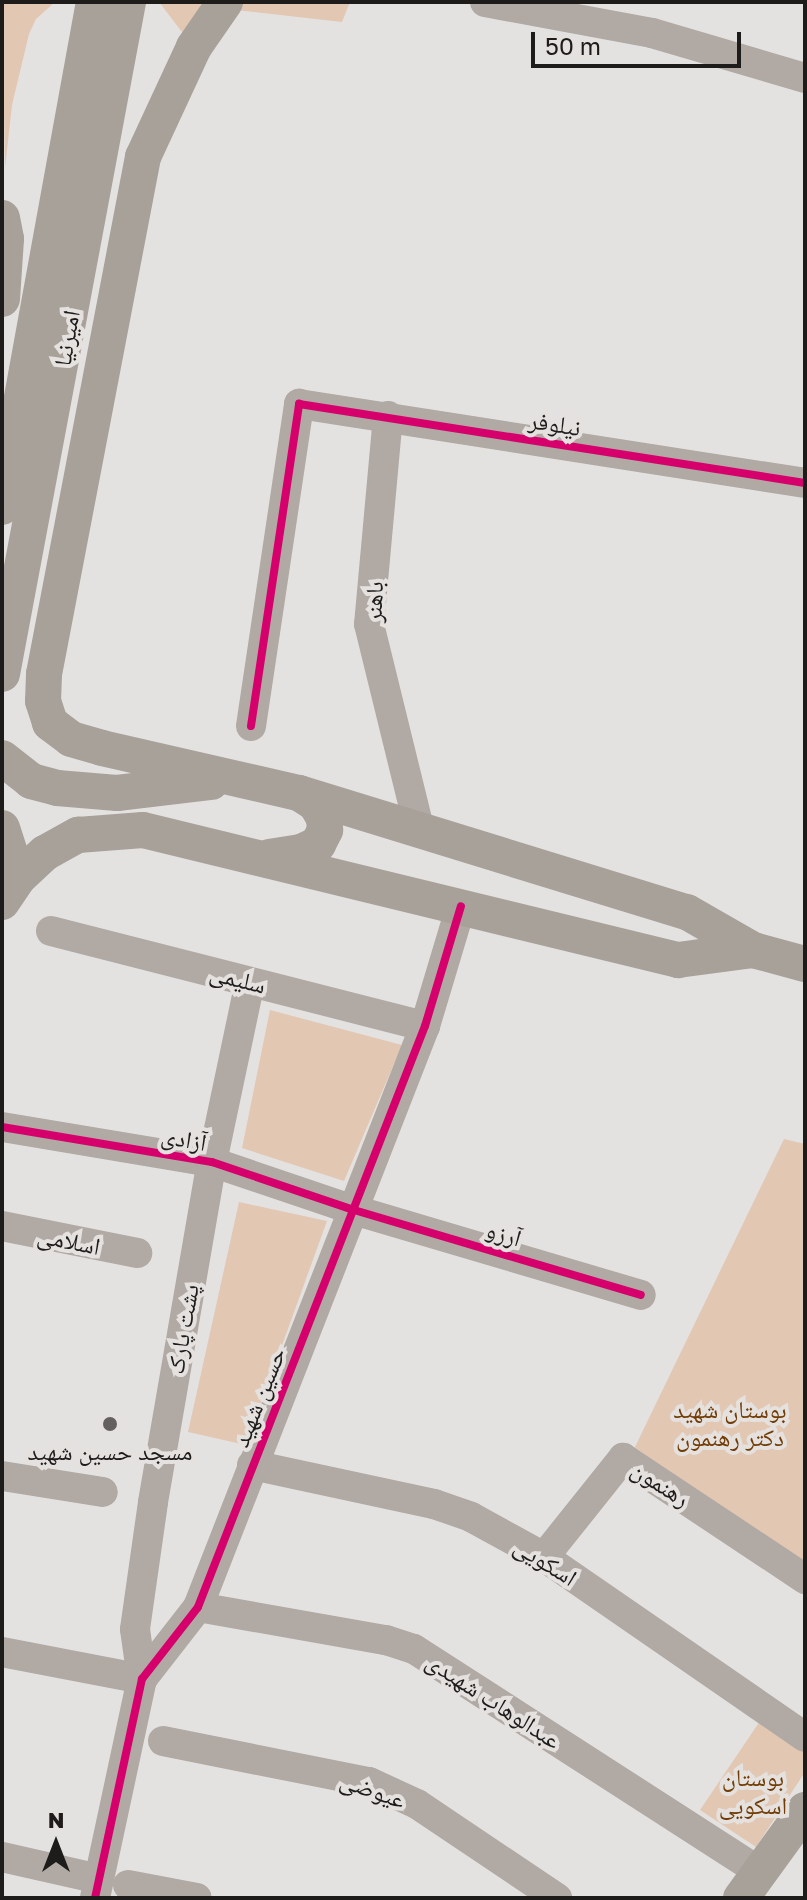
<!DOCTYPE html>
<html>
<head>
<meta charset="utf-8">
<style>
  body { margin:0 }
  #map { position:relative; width:807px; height:1900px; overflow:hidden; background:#e4e2e0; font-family:"Golos Text","Noto Naskh Arabic",sans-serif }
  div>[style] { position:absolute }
  .green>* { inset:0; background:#e2c7b3 }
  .minor>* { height:30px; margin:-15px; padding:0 15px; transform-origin:15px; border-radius:15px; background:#b0a9a4 }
  .major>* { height:36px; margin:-18px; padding:0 18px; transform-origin:18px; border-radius:18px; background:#a8a19a }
  .cycleway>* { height:8px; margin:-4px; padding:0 4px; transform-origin:4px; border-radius:4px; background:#d6006c }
  .dots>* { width:22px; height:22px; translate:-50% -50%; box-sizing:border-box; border:4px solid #e5e1df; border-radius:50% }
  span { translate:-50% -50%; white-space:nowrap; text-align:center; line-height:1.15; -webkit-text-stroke:8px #e5e1df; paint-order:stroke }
  .street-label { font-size:24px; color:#1d1c1b }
  .park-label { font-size:24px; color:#713c05 }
  .poi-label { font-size:24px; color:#1d1c1b }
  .frame { position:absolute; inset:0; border:4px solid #1d1c1b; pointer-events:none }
  .north { position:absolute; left:16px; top:1804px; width:80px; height:80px; -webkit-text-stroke:6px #e5e1df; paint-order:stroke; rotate:0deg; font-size:22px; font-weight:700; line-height:32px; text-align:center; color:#1d1c1b }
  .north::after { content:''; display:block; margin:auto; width:28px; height:36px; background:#1d1c1b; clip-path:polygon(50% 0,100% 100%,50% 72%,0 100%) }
  .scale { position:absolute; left:531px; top:32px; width:210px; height:36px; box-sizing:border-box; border:4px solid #1d1c1b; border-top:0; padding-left:10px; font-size:24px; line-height:28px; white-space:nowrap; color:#1d1c1b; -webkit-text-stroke:6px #e5e1df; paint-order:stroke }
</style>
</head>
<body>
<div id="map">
  <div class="green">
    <i style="clip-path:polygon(2px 2px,55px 2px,36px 19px,29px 34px,12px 105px,5px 168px)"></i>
    <i style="clip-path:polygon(159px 2px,208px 2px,185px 36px)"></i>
    <i style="clip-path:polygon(243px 2px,350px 2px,342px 22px,237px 10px)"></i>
    <i style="clip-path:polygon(270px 1010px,402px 1045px,344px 1181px,242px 1148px)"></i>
    <i style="clip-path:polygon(784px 1139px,805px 1144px,805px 1562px,634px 1449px)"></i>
    <i style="clip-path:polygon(239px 1202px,327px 1221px,246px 1445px,188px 1432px)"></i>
    <i style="clip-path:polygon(760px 1721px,805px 1752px,805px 1772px,756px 1847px,700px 1810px)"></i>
  </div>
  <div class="minor">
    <i style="left:485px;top:2px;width:170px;rotate:10.5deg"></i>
    <i style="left:652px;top:33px;width:159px;rotate:16.4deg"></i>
    <i style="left:388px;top:416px;width:209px;rotate:95.2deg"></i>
    <i style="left:369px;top:624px;width:213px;rotate:76.2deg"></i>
    <i style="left:251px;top:726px;width:326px;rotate:-81.5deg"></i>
    <i style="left:299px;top:404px;width:512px;rotate:8.87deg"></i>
    <i style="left:51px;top:931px;width:386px;rotate:14.3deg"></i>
    <i style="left:2px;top:1127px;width:213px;rotate:9.5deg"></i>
    <i style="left:212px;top:1162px;width:150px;rotate:18.7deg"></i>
    <i style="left:354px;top:1210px;width:299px;rotate:16.5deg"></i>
    <i style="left:2px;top:1226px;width:138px;rotate:11.3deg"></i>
    <i style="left:252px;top:1465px;width:186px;rotate:12.1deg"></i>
    <i style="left:434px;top:1504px;width:39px;rotate:19deg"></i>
    <i style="left:471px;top:1517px;width:83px;rotate:28.7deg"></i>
    <i style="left:544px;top:1557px;width:317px;rotate:34.6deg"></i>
    <i style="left:2px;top:1476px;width:102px;rotate:9deg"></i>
    <i style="left:544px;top:1557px;width:127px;rotate:-51.4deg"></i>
    <i style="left:623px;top:1458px;width:219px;rotate:33.6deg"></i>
    <i style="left:198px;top:1607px;width:191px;rotate:10deg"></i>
    <i style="left:386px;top:1640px;width:29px;rotate:18deg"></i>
    <i style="left:414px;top:1649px;width:412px;rotate:32.8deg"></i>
    <i style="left:2px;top:1652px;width:143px;rotate:10.9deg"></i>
    <i style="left:142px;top:1679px;width:50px;rotate:-98deg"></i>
    <i style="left:135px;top:1629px;width:128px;rotate:-81.9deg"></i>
    <i style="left:153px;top:1502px;width:345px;rotate:-80.2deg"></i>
    <i style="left:212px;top:1162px;width:184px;rotate:-78.1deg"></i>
    <i style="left:163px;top:1741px;width:210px;rotate:11.3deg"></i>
    <i style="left:369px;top:1782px;width:53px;rotate:24.6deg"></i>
    <i style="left:417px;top:1804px;width:169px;rotate:33.9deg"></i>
    <i style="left:2px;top:1857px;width:99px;rotate:12.8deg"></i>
    <i style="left:128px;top:1885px;width:70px;rotate:10.7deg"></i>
    <i style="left:95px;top:1898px;width:224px;rotate:-77.9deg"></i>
    <i style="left:142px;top:1679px;width:91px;rotate:-52.1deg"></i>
    <i style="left:198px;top:1607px;width:624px;rotate:-68.66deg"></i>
    <i style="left:425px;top:1026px;width:125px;rotate:-73.3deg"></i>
  </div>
  <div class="major">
    <i style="left:225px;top:2px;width:55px;rotate:124.6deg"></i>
    <i style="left:194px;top:47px;width:121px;rotate:114.9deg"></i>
    <i style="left:143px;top:157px;width:526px;rotate:100.84deg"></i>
    <i style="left:44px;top:674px;width:27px;rotate:92deg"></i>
    <i style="left:43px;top:701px;width:23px;rotate:72deg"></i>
    <i style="left:50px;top:723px;width:26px;rotate:37deg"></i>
    <i style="left:71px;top:739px;width:32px;rotate:16deg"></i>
    <i style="left:102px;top:748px;width:202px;rotate:12.9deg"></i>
    <i style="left:299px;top:793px;width:406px;rotate:17.1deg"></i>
    <i style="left:687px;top:912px;width:76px;rotate:29.9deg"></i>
    <i style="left:753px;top:950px;width:54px;rotate:15.1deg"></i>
    <i style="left:2px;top:218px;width:21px;rotate:79deg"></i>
    <i style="left:6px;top:239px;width:60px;rotate:93.8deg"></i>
    <i style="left:2px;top:507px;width:513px;rotate:-79.68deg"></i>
    <i style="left:2px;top:674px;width:684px;rotate:-79.38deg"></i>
    <i style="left:2px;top:758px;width:37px;rotate:38deg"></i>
    <i style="left:31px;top:781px;width:27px;rotate:15deg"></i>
    <i style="left:57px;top:788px;width:60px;rotate:4.8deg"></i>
    <i style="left:117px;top:793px;width:95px;rotate:-6.7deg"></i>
    <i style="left:2px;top:828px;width:52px;rotate:72.3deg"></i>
    <i style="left:269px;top:857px;width:32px;rotate:-9deg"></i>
    <i style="left:301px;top:852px;width:19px;rotate:-25deg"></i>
    <i style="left:318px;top:844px;width:16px;rotate:-63deg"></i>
    <i style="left:325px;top:830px;width:12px;rotate:-95deg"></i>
    <i style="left:324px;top:818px;width:16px;rotate:-120deg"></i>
    <i style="left:316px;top:804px;width:20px;rotate:-147deg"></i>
    <i style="left:2px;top:902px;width:29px;rotate:-56deg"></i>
    <i style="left:18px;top:878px;width:37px;rotate:-43deg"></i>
    <i style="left:45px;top:853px;width:38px;rotate:-29deg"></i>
    <i style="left:78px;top:835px;width:65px;rotate:-4.4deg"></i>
    <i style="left:143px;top:830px;width:551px;rotate:13.66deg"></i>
    <i style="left:678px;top:960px;width:76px;rotate:-7.6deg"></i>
    <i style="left:741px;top:1898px;width:109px;rotate:-54deg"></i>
  </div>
  <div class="cycleway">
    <i style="left:251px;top:726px;width:326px;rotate:-81.5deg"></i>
    <i style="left:299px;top:404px;width:512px;rotate:8.87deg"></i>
    <i style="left:2px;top:1127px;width:213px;rotate:9.5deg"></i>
    <i style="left:212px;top:1162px;width:150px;rotate:18.7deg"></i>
    <i style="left:354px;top:1210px;width:299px;rotate:16.5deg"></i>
    <i style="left:95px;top:1898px;width:224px;rotate:-77.9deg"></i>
    <i style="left:142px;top:1679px;width:91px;rotate:-52.1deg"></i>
    <i style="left:198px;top:1607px;width:624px;rotate:-68.66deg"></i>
    <i style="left:425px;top:1026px;width:125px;rotate:-73.3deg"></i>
  </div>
  <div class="dots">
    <i style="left:110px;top:1424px;background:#636160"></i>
  </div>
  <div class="street-label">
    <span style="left:66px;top:338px;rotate:-80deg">امیرنیا</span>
    <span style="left:555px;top:423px;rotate:9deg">نیلوفر</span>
    <span style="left:373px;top:602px;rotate:-88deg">باهنر</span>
    <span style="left:238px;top:978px;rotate:14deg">سلیمی</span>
    <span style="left:184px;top:1138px;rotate:10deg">آزادی</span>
    <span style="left:504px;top:1233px;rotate:17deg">آرزو</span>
    <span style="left:69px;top:1240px;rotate:11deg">اسلامی</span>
    <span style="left:182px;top:1329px;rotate:-80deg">پشت پارک</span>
    <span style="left:258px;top:1397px;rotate:-68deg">حسین شهید</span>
    <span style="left:661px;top:1483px;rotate:33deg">رهنمون</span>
    <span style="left:546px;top:1561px;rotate:32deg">اسکویی</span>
    <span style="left:494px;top:1700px;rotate:33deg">عبدالوهاب شهیدی</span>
    <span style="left:373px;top:1789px;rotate:19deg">عیوضی</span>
  </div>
  <div class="park-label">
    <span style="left:730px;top:1423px">بوستان شهید<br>دکتر رهنمون</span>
    <span style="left:753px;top:1791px">بوستان<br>اسکویی</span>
  </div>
  <div class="poi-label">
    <span style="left:110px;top:1451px">مسجد حسین شهید</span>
  </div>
  <div class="frame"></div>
  <div class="north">N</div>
  <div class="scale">50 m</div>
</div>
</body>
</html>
